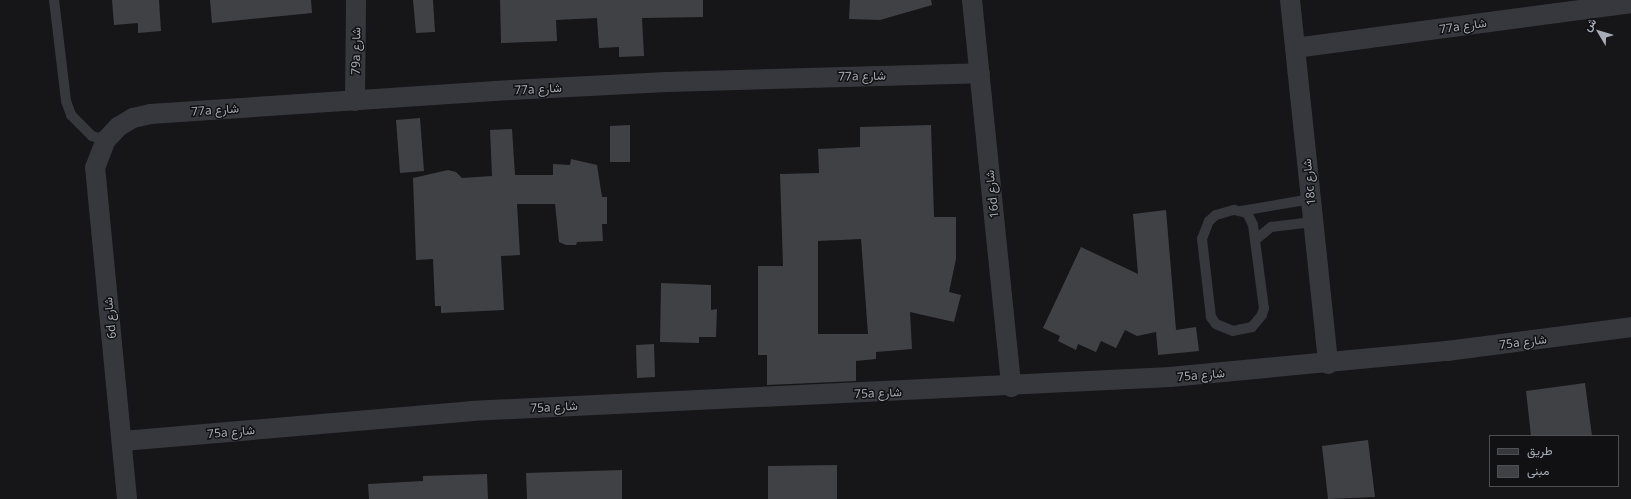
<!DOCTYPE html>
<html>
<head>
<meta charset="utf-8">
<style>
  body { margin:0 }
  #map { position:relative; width:1631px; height:499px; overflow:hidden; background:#161618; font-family:"Noto Sans",Vazirmatn,sans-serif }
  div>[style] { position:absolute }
  .building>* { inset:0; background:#404145 }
  .lane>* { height:10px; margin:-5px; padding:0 5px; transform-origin:5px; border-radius:5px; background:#37383d }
  .street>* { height:20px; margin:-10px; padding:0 10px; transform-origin:10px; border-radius:10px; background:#37383d }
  span { translate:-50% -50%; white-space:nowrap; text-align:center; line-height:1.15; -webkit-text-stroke:3px #111113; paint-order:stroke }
  .street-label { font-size:12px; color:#a8adb8 }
  .legend { position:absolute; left:1489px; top:435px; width:130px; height:52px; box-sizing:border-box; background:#111113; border:1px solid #4d4f55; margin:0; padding:5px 7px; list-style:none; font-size:12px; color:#a8adb8 }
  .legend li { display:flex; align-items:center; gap:8px; height:20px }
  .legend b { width:20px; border:1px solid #4d4f55 }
  .north { position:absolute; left:1579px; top:12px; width:40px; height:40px; -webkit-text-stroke:3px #111113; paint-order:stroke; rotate:308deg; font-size:11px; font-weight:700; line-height:16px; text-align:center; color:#a8adb8 }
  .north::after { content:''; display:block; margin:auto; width:14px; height:18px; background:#a8adb8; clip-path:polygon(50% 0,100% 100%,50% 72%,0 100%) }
</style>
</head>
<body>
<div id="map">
  <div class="building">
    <i style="clip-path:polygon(112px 0,159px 0,161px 31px,138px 33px,138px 23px,114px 25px)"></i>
    <i style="clip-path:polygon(210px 0,311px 0,312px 13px,212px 23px)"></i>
    <i style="clip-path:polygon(413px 0,433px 0,435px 32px,416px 33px)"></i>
    <i style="clip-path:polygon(500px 0,703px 0,703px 17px,642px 18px,644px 56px,619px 57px,619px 47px,599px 48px,597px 18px,556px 20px,557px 41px,501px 43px)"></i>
    <i style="clip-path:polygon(850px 0,931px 0,932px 5px,880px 20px,849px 19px)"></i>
    <i style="clip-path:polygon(420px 118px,424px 171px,400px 173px,396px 120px)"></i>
    <i style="clip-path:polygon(630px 125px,630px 162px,610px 162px,610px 126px)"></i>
    <i style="clip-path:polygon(evenodd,931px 125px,934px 217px,956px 217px,956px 259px,949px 292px,961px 295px,954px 322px,910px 312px,912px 349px,876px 352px,876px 359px,856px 361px,856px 381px,767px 385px,767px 355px,758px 355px,758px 266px,783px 266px,780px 174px,819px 173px,818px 149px,860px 147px,860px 127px,931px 125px,861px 239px,868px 334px,818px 334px,818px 241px,861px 239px)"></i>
    <i style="clip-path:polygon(512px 129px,515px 175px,553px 175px,553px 164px,570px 165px,571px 159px,597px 165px,602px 197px,607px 197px,607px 224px,602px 224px,603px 241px,577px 242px,576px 245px,566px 245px,559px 242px,555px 204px,517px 204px,520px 255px,501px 256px,504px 310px,441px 313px,441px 306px,435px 306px,433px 259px,416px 260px,413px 178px,448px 170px,456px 172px,462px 178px,492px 176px,490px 130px)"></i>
    <i style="clip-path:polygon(1166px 210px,1176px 330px,1196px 327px,1199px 351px,1158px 355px,1156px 332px,1137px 336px,1125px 330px,1116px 348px,1101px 341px,1096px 352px,1078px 344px,1076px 350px,1058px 341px,1060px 336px,1043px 328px,1081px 247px,1138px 274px,1133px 214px)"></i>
    <i style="clip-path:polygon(661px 283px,711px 285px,711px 310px,717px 309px,716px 337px,699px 337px,699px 343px,660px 342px)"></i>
    <i style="clip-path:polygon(654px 344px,655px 377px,637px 378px,636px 345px)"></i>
    <i style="clip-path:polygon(1585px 383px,1592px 436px,1531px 436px,1526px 391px)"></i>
    <i style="clip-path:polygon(1368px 440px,1375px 497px,1328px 499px,1322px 446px)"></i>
    <i style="clip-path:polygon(837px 465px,837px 499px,768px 499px,768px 466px)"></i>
    <i style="clip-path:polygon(622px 470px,622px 499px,527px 499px,526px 473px)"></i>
    <i style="clip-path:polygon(487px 474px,488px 499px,369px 499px,368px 484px,423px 481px,423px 476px)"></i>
  </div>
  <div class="lane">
    <i style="left:54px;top:0;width:102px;rotate:83.2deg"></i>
    <i style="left:66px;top:101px;width:15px;rotate:70deg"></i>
    <i style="left:71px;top:115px;width:30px;rotate:45deg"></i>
    <i style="left:92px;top:136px;width:15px;rotate:16deg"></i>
    <i style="left:1234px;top:210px;width:13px;rotate:13deg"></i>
    <i style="left:1247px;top:213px;width:13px;rotate:63deg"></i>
    <i style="left:1253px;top:225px;width:84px;rotate:82.5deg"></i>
    <i style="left:1264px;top:308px;width:7px;rotate:106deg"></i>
    <i style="left:1262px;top:315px;width:16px;rotate:130deg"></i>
    <i style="left:1252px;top:327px;width:19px;rotate:168deg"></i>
    <i style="left:1233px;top:331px;width:18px;rotate:-158deg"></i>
    <i style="left:1216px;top:324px;width:9px;rotate:-126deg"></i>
    <i style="left:1211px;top:317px;width:79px;rotate:-96.6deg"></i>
    <i style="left:1202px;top:239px;width:19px;rotate:-69deg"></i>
    <i style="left:1209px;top:221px;width:9px;rotate:-41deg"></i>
    <i style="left:1216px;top:215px;width:19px;rotate:-16deg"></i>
    <i style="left:1241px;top:211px;width:71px;rotate:-9.7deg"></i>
    <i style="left:1255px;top:240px;width:21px;rotate:-39deg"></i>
    <i style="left:1271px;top:227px;width:42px;rotate:-6.8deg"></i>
  </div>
  <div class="street">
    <i style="left:972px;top:0;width:389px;rotate:84.2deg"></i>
    <i style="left:1290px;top:0;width:366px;rotate:84deg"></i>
    <i style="left:1295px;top:48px;width:339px;rotate:-7.6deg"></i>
    <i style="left:355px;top:101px;width:101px;rotate:-89.4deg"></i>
    <i style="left:123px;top:441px;width:349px;rotate:-4.9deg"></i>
    <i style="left:471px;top:411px;width:700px;rotate:-2.78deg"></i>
    <i style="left:1170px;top:377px;width:278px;rotate:-5.4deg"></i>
    <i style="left:1447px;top:351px;width:186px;rotate:-7.4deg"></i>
    <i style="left:127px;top:499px;width:333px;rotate:-95.5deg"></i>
    <i style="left:95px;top:168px;width:30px;rotate:-69deg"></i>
    <i style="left:106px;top:140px;width:18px;rotate:-47deg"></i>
    <i style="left:118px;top:127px;width:17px;rotate:-31deg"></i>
    <i style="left:133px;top:118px;width:17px;rotate:-13deg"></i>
    <i style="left:150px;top:114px;width:362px;rotate:-3.8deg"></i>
    <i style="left:511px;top:90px;width:156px;rotate:-2.9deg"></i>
    <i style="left:667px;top:82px;width:313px;rotate:-1.6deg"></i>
  </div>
  <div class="street-label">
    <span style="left:1463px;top:26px;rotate:-8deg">77a شارع</span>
    <span style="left:356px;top:51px;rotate:-89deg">79a شارع</span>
    <span style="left:862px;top:76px;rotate:-1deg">77a شارع</span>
    <span style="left:538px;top:89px;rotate:-3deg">77a شارع</span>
    <span style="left:215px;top:110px;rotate:-4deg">77a شارع</span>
    <span style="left:1309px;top:182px;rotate:-96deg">18c شارع</span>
    <span style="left:992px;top:194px;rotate:-96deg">16d شارع</span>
    <span style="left:110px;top:318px;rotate:-96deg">6d شارع</span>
    <span style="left:1523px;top:342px;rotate:-7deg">75a شارع</span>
    <span style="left:1201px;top:375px;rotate:-5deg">75a شارع</span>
    <span style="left:878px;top:393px;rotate:-2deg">75a شارع</span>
    <span style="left:554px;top:407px;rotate:-3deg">75a شارع</span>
    <span style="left:231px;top:432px;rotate:-5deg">75a شارع</span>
  </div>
  <ul class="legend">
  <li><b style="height:5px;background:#37383d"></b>طريق</li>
  <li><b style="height:11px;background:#404145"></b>مبنى</li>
  </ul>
  <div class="north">ش</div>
</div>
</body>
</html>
